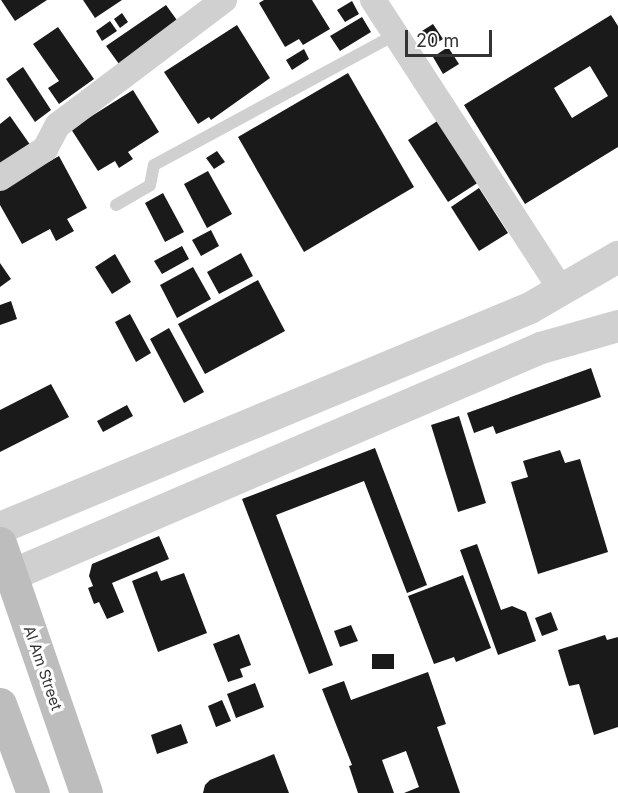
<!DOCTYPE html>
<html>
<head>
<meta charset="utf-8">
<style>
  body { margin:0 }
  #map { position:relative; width:618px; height:793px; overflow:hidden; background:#fff; font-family:Inter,sans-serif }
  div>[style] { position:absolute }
  .building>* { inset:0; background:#1a1a1a }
  .service>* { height:12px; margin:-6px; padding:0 6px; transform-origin:6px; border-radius:6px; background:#d0d0d0 }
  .minor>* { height:26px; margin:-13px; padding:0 13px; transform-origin:13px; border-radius:13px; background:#d0d0d0 }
  .tertiary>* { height:32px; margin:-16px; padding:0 16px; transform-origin:16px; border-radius:16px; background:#d0d0d0 }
  .secondary>* { height:33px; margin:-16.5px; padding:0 16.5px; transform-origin:16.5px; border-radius:16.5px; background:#bdbdbd }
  span { translate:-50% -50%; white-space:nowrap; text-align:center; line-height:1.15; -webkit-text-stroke:6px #fff; paint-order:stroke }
  .street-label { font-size:15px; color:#333 }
  .scale { position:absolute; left:405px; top:30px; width:87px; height:27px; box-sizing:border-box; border:3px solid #333; border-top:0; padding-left:8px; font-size:18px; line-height:21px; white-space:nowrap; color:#333; -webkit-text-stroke:4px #fff; paint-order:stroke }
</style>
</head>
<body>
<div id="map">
  <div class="building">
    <i style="clip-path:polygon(1px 0,47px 0,15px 21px)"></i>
    <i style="clip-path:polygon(83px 0,122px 0,95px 18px)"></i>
    <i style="clip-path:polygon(264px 0,312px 0,330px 29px,303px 45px,299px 39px,285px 47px,259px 3px)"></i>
    <i style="clip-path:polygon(352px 1px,359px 14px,345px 22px,337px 10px)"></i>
    <i style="clip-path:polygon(166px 5px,179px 23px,119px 64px,106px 46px)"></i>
    <i style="clip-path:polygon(122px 13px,128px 22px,120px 28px,114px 19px)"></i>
    <i style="clip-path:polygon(evenodd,611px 15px,618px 26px,618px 147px,525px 204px,464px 105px,611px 15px,590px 66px,608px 96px,572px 118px,554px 88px,590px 66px)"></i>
    <i style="clip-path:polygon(362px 17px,371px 32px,340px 51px,330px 36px)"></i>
    <i style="clip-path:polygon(110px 21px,117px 31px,102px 41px,96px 31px)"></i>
    <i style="clip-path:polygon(433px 24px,443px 39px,432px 46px,422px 31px)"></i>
    <i style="clip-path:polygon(237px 25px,270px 78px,211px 120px,209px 117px,198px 124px,164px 72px)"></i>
    <i style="clip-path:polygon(58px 27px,94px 79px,59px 104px,48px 88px,59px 81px,33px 44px)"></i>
    <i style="clip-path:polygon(448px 47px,459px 64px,443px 74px,433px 57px)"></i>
    <i style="clip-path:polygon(304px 49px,309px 59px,292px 70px,286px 60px)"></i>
    <i style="clip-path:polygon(23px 67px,51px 110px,35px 122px,6px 79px)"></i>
    <i style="clip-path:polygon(348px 73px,414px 187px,304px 252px,238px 137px)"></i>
    <i style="clip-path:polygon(133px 90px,159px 132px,128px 152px,133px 159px,119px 168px,115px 161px,98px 171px,71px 129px)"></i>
    <i style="clip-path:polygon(10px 116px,31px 146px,0 168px,0 124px)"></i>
    <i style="clip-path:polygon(439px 120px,479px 182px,448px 202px,408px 140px)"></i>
    <i style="clip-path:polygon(217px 151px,225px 162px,214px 169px,206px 158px)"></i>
    <i style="clip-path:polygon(59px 156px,87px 208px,67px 219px,74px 231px,56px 241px,50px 229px,22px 244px,0 205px,0 189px)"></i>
    <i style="clip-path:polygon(208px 171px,232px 214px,207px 228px,184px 184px)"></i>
    <i style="clip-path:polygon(479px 188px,508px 233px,479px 251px,451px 207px)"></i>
    <i style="clip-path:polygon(163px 193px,184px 232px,165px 242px,145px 203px)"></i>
    <i style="clip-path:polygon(211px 230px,219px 246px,201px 256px,192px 240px)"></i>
    <i style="clip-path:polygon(182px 246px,189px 259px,162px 274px,154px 261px)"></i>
    <i style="clip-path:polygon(241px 253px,253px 276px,219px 294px,207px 272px)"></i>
    <i style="clip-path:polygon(115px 254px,131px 282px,112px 294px,95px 267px)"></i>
    <i style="clip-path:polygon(0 263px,11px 279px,0 287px)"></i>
    <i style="clip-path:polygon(193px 267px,211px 299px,177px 318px,160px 285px)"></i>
    <i style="clip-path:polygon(258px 280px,285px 331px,205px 374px,178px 324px)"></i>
    <i style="clip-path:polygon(11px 301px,17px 319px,0 325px,0 305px)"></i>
    <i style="clip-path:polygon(130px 314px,151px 353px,136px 362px,115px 322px)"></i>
    <i style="clip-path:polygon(169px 328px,204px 392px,184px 403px,150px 339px)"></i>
    <i style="clip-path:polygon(591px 368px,601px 397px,496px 434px,493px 426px,474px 433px,467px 413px)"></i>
    <i style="clip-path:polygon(51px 384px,69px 417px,0 452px,0 410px)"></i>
    <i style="clip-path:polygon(127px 405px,133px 416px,103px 432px,97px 421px)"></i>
    <i style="clip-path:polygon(459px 416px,486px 503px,458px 512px,431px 425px)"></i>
    <i style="clip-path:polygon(375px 448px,427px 585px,407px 593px,364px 481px,276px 515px,333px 665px,309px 674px,242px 499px)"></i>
    <i style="clip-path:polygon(560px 450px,565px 463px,580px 459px,608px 552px,538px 574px,511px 482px,528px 477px,523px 461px)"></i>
    <i style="clip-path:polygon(159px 536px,169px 559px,112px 583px,124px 612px,107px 619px,99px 602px,94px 604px,88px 588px,93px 586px,89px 576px,92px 564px)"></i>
    <i style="clip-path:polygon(477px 544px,501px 610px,512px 606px,526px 612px,536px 641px,498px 655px,460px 550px)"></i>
    <i style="clip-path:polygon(157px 571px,161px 581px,184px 573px,207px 633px,158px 652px,132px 581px)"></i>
    <i style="clip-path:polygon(463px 575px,491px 648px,456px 662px,454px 657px,434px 664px,408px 596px)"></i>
    <i style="clip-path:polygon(551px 612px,558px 630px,542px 636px,535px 618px)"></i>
    <i style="clip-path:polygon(351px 625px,358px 641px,340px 647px,334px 631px)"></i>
    <i style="clip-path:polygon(239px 634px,251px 665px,240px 669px,243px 677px,228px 682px,213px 644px)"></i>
    <i style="clip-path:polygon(605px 635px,607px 640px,618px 637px,618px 727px,594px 735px,579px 684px,569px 686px,558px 650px)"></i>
    <i style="clip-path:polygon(372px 654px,394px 654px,394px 669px,372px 669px)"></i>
    <i style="clip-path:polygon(428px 672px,446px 724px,437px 727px,460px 793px,404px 793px,419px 787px,406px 751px,382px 760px,394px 793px,358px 793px,349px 766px,352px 765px,322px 689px,344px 681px,351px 700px)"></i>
    <i style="clip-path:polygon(255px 683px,264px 707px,236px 718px,227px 694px)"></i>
    <i style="clip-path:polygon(222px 700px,231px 721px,216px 727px,208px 706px)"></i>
    <i style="clip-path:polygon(181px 724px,188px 743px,157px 754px,151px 735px)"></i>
    <i style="clip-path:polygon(274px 754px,289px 793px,203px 793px,205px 785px,210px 780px)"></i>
  </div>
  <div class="service">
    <i style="left:116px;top:205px;width:39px;rotate:-30deg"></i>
    <i style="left:150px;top:185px;width:20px;rotate:-79deg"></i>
    <i style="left:154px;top:165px;width:275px;rotate:-28.4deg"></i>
  </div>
  <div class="minor">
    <i style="left:373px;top:0;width:346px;rotate:57deg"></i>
    <i style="left:0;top:178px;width:54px;rotate:-32.8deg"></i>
    <i style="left:45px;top:149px;width:27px;rotate:-62deg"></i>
    <i style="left:58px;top:125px;width:208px;rotate:-37deg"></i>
  </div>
  <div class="tertiary">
    <i style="left:0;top:528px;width:574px;rotate:-22.54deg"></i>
    <i style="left:530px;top:308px;width:102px;rotate:-30.1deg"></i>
    <i style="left:12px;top:575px;width:576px;rotate:-23.22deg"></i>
    <i style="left:541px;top:348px;width:80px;rotate:-15.9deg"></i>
  </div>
  <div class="secondary">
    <i style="left:0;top:543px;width:264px;rotate:71deg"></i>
    <i style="left:0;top:704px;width:95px;rotate:69.7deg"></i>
  </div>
  <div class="street-label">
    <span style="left:43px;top:668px;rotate:71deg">Al Am Street</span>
  </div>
  <div class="scale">20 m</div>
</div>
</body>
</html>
